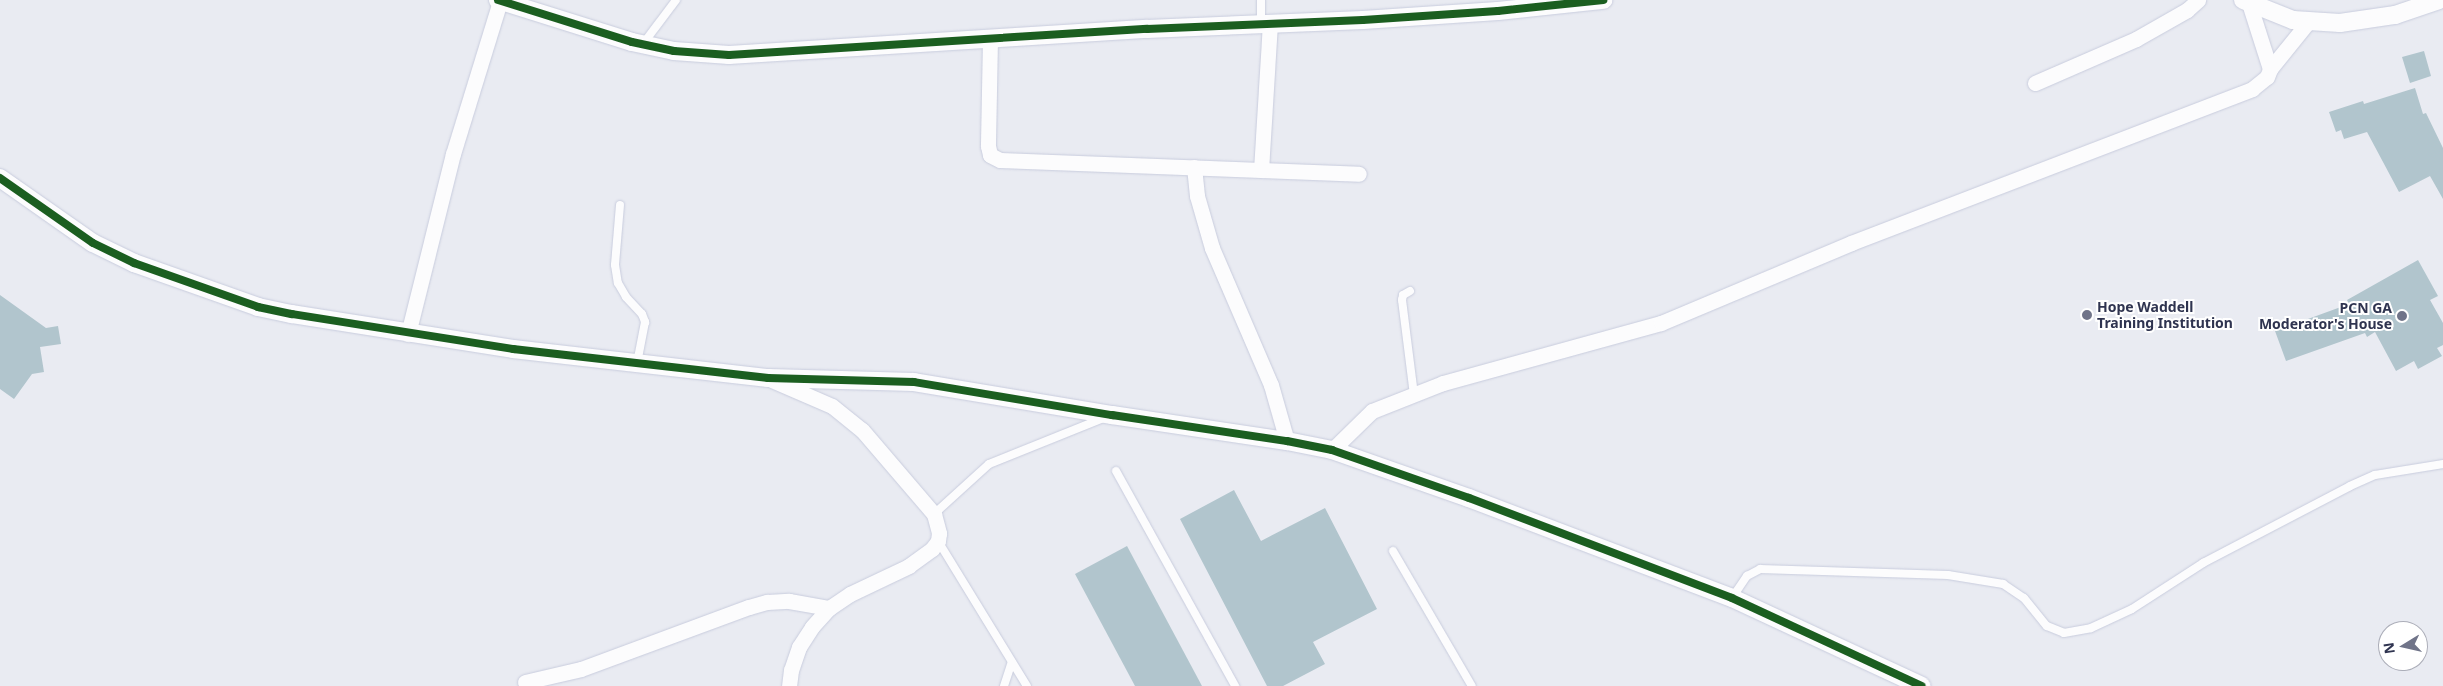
<!DOCTYPE html>
<html>
<head>
<meta charset="utf-8">
<style>
  body { margin:0 }
  #map { position:relative; width:2443px; height:686px; overflow:hidden; background:#e9ebf2; font-family:"Noto Sans",sans-serif }
  div>[style] { position:absolute }
  .building>* { inset:0; background:#b1c5cd }
  .roads { filter:drop-shadow(0 0 1px #c8ccdd) drop-shadow(0 0 1px #c8ccdd) }
  .service>* { height:8px; margin:-4px; padding:0 4px; transform-origin:4px; border-radius:4px; background:#fcfcfd }
  .minor>* { height:15px; margin:-7.5px; padding:0 7.5px; transform-origin:7.5px; border-radius:7.5px; background:#fcfcfd }
  .tertiary>* { height:18px; margin:-9px; padding:0 9px; transform-origin:9px; border-radius:9px; background:#fcfcfd }
  .cycleway>* { height:8px; margin:-4px; padding:0 4px; transform-origin:4px; border-radius:4px; background:#1b5e20 }
  .dots>* { width:14px; height:14px; translate:-50% -50%; box-sizing:border-box; border:2px solid #fff; border-radius:50% }
  span { translate:-50% -50%; white-space:nowrap; text-align:center; line-height:1.15; -webkit-text-stroke:4px #fff; paint-order:stroke }
  .poi-label { font-size:14px; color:#2f3450; font-weight:700 }
  .left { translate:0 -50%; text-align:left }
  .right { translate:-100% -50%; text-align:right }
  .north { position:absolute; left:2378px; top:621px; width:50px; height:50px; box-sizing:border-box; background:#fff; border:1px solid #acaeb9; border-radius:50%; rotate:261deg; font-size:14px; font-weight:700; line-height:20px; text-align:center; color:#2f3450 }
  .north::after { content:''; display:block; margin:auto; width:18px; height:22px; background:#707489; clip-path:polygon(50% 0,100% 100%,50% 72%,0 100%) }
</style>
</head>
<body>
<div id="map">
  <div class="building">
    <i style="clip-path:polygon(2424px 51px,2431px 76px,2410px 83px,2402px 57px)"></i>
    <i style="clip-path:polygon(2415px 88px,2423px 114px,2426px 113px,2443px 148px,2443px 199px,2430px 176px,2399px 192px,2367px 132px,2344px 139px,2341px 130px,2336px 132px,2329px 112px,2363px 101px,2364px 104px)"></i>
    <i style="clip-path:polygon(2418px 260px,2438px 296px,2430px 300px,2443px 323px,2443px 345px,2437px 348px,2442px 356px,2418px 369px,2414px 361px,2396px 371px,2375px 332px,2367px 337px,2365px 333px,2286px 361px,2275px 331px,2349px 304px,2347px 300px)"></i>
    <i style="clip-path:polygon(0 295px,46px 328px,58px 326px,61px 344px,40px 347px,44px 372px,32px 374px,14px 399px,0 389px)"></i>
    <i style="clip-path:polygon(1234px 490px,1261px 541px,1325px 508px,1377px 609px,1313px 642px,1325px 664px,1283px 686px,1267px 686px,1180px 519px)"></i>
    <i style="clip-path:polygon(1127px 546px,1202px 686px,1135px 686px,1075px 574px)"></i>
  </div>
  <div class="roads">
    <div class="service">
      <i style="left:1261px;top:24px;width:24px;rotate:-90deg"></i>
      <i style="left:643px;top:44px;width:55px;rotate:-53.1deg"></i>
      <i style="left:620px;top:205px;width:60px;rotate:94.8deg"></i>
      <i style="left:615px;top:265px;width:18px;rotate:81deg"></i>
      <i style="left:618px;top:283px;width:16px;rotate:60deg"></i>
      <i style="left:626px;top:297px;width:23px;rotate:47deg"></i>
      <i style="left:642px;top:314px;width:9px;rotate:69deg"></i>
      <i style="left:645px;top:322px;width:42px;rotate:101deg"></i>
      <i style="left:1410px;top:291px;width:8px;rotate:150deg"></i>
      <i style="left:1403px;top:295px;width:5px;rotate:101deg"></i>
      <i style="left:1402px;top:300px;width:96px;rotate:82.8deg"></i>
      <i style="left:1116px;top:471px;width:246px;rotate:61deg"></i>
      <i style="left:934px;top:514px;width:74px;rotate:-42.3deg"></i>
      <i style="left:989px;top:464px;width:126px;rotate:-21.9deg"></i>
      <i style="left:938px;top:541px;width:170px;rotate:58.5deg"></i>
      <i style="left:1393px;top:551px;width:156px;rotate:59.7deg"></i>
      <i style="left:1732px;top:598px;width:27px;rotate:-56deg"></i>
      <i style="left:1747px;top:576px;width:15px;rotate:-28deg"></i>
      <i style="left:1760px;top:569px;width:188px;rotate:1.8deg"></i>
      <i style="left:1948px;top:575px;width:56px;rotate:9.3deg"></i>
      <i style="left:2003px;top:584px;width:25px;rotate:34deg"></i>
      <i style="left:2024px;top:598px;width:36px;rotate:51deg"></i>
      <i style="left:2047px;top:626px;width:18px;rotate:22deg"></i>
      <i style="left:2064px;top:633px;width:27px;rotate:-10deg"></i>
      <i style="left:2091px;top:628px;width:45px;rotate:-24.9deg"></i>
      <i style="left:2132px;top:609px;width:85px;rotate:-32.9deg"></i>
      <i style="left:2203px;top:563px;width:166px;rotate:-27.6deg"></i>
      <i style="left:2350px;top:486px;width:27px;rotate:-24deg"></i>
      <i style="left:2375px;top:475px;width:69px;rotate:-9.2deg"></i>
      <i style="left:1004px;top:686px;width:25px;rotate:-72deg"></i>
    </div>
    <div class="minor">
      <i style="left:2249px;top:3px;width:69px;rotate:72.3deg"></i>
      <i style="left:990px;top:39px;width:107px;rotate:91.1deg"></i>
      <i style="left:988px;top:146px;width:9px;rotate:77deg"></i>
      <i style="left:990px;top:155px;width:11px;rotate:27deg"></i>
      <i style="left:1000px;top:160px;width:359px;rotate:2.2deg"></i>
      <i style="left:2035px;top:83px;width:110px;rotate:-23.5deg"></i>
      <i style="left:2136px;top:39px;width:59px;rotate:-29.6deg"></i>
      <i style="left:2187px;top:10px;width:15px;rotate:-42deg"></i>
      <i style="left:1194px;top:167px;width:29px;rotate:84deg"></i>
      <i style="left:1197px;top:196px;width:54px;rotate:73.9deg"></i>
      <i style="left:1212px;top:248px;width:149px;rotate:66.7deg"></i>
      <i style="left:1271px;top:385px;width:58px;rotate:74.1deg"></i>
      <i style="left:1261px;top:170px;width:146px;rotate:-86.5deg"></i>
      <i style="left:408px;top:334px;width:186px;rotate:-76deg"></i>
      <i style="left:453px;top:154px;width:160px;rotate:-72.9deg"></i>
      <i style="left:772px;top:380px;width:65px;rotate:23.4deg"></i>
      <i style="left:832px;top:406px;width:38px;rotate:39deg"></i>
      <i style="left:862px;top:430px;width:111px;rotate:49.4deg"></i>
      <i style="left:934px;top:514px;width:20px;rotate:75deg"></i>
      <i style="left:939px;top:533px;width:8px;rotate:97deg"></i>
      <i style="left:938px;top:541px;width:10px;rotate:127deg"></i>
      <i style="left:932px;top:549px;width:29px;rotate:144deg"></i>
      <i style="left:909px;top:566px;width:65px;rotate:154.6deg"></i>
      <i style="left:850px;top:594px;width:25px;rotate:146deg"></i>
      <i style="left:829px;top:608px;width:25px;rotate:132deg"></i>
      <i style="left:812px;top:627px;width:24px;rotate:123deg"></i>
      <i style="left:799px;top:647px;width:24px;rotate:109deg"></i>
      <i style="left:791px;top:670px;width:16px;rotate:97deg"></i>
      <i style="left:1332px;top:450px;width:56px;rotate:-44.3deg"></i>
      <i style="left:1372px;top:411px;width:76px;rotate:-21.5deg"></i>
      <i style="left:1443px;top:383px;width:226px;rotate:-15.4deg"></i>
      <i style="left:1661px;top:323px;width:206px;rotate:-22.8deg"></i>
      <i style="left:1851px;top:243px;width:430px;rotate:-21deg"></i>
      <i style="left:2252px;top:89px;width:19px;rotate:-39deg"></i>
      <i style="left:2267px;top:77px;width:9px;rotate:-69deg"></i>
      <i style="left:2270px;top:69px;width:60px;rotate:-51deg"></i>
      <i style="left:525px;top:682px;width:57px;rotate:-13.1deg"></i>
      <i style="left:581px;top:669px;width:179px;rotate:-20.3deg"></i>
      <i style="left:749px;top:607px;width:19px;rotate:-16deg"></i>
      <i style="left:767px;top:602px;width:22px;rotate:-3deg"></i>
      <i style="left:789px;top:601px;width:41px;rotate:9.9deg"></i>
    </div>
    <div class="tertiary">
      <i style="left:498px;top:0;width:140px;rotate:17.4deg"></i>
      <i style="left:632px;top:42px;width:43px;rotate:12.1deg"></i>
      <i style="left:674px;top:51px;width:55px;rotate:4.2deg"></i>
      <i style="left:729px;top:55px;width:419px;rotate:-3.6deg"></i>
      <i style="left:1147px;top:29px;width:216px;rotate:-2.4deg"></i>
      <i style="left:1363px;top:20px;width:135px;rotate:-3.8deg"></i>
      <i style="left:1498px;top:11px;width:106px;rotate:-6deg"></i>
      <i style="left:2243px;top:0;width:54px;rotate:21.8deg"></i>
      <i style="left:2293px;top:20px;width:47px;rotate:3.7deg"></i>
      <i style="left:2340px;top:23px;width:56px;rotate:-8.3deg"></i>
      <i style="left:2395px;top:15px;width:46px;rotate:-18.8deg"></i>
      <i style="left:0;top:178px;width:113px;rotate:35deg"></i>
      <i style="left:93px;top:243px;width:46px;rotate:26deg"></i>
      <i style="left:134px;top:263px;width:132px;rotate:19.5deg"></i>
      <i style="left:258px;top:307px;width:35px;rotate:12deg"></i>
      <i style="left:292px;top:314px;width:224px;rotate:9deg"></i>
      <i style="left:513px;top:349px;width:257px;rotate:6.5deg"></i>
      <i style="left:768px;top:378px;width:146px;rotate:1.6deg"></i>
      <i style="left:914px;top:382px;width:201px;rotate:9.5deg"></i>
      <i style="left:1112px;top:415px;width:177px;rotate:8.5deg"></i>
      <i style="left:1287px;top:441px;width:46px;rotate:11.3deg"></i>
      <i style="left:1332px;top:450px;width:145px;rotate:19.3deg"></i>
      <i style="left:1469px;top:498px;width:281px;rotate:20.8deg"></i>
      <i style="left:1732px;top:598px;width:209px;rotate:24.9deg"></i>
    </div>
  </div>
  <div class="cycleway">
    <i style="left:498px;top:0;width:140px;rotate:17.4deg"></i>
    <i style="left:632px;top:42px;width:43px;rotate:12.1deg"></i>
    <i style="left:674px;top:51px;width:55px;rotate:4.2deg"></i>
    <i style="left:729px;top:55px;width:419px;rotate:-3.6deg"></i>
    <i style="left:1147px;top:29px;width:216px;rotate:-2.4deg"></i>
    <i style="left:1363px;top:20px;width:135px;rotate:-3.8deg"></i>
    <i style="left:1498px;top:11px;width:106px;rotate:-6deg"></i>
    <i style="left:0;top:178px;width:113px;rotate:35deg"></i>
    <i style="left:93px;top:243px;width:46px;rotate:26deg"></i>
    <i style="left:134px;top:263px;width:132px;rotate:19.5deg"></i>
    <i style="left:258px;top:307px;width:35px;rotate:12deg"></i>
    <i style="left:292px;top:314px;width:224px;rotate:9deg"></i>
    <i style="left:513px;top:349px;width:257px;rotate:6.5deg"></i>
    <i style="left:768px;top:378px;width:146px;rotate:1.6deg"></i>
    <i style="left:914px;top:382px;width:201px;rotate:9.5deg"></i>
    <i style="left:1112px;top:415px;width:177px;rotate:8.5deg"></i>
    <i style="left:1287px;top:441px;width:46px;rotate:11.3deg"></i>
    <i style="left:1332px;top:450px;width:145px;rotate:19.3deg"></i>
    <i style="left:1469px;top:498px;width:281px;rotate:20.8deg"></i>
    <i style="left:1732px;top:598px;width:209px;rotate:24.9deg"></i>
  </div>
  <div class="dots">
    <i style="left:2087px;top:315px;background:#707489"></i>
    <i style="left:2402px;top:316px;background:#707489"></i>
  </div>
  <div class="poi-label">
    <span class="left" style="left:2097px;top:315px">Hope Waddell<br>Training Institution</span>
    <span class="right" style="left:2392px;top:316px">PCN GA<br>Moderator's House</span>
  </div>
  <div class="north">N</div>
</div>
</body>
</html>
